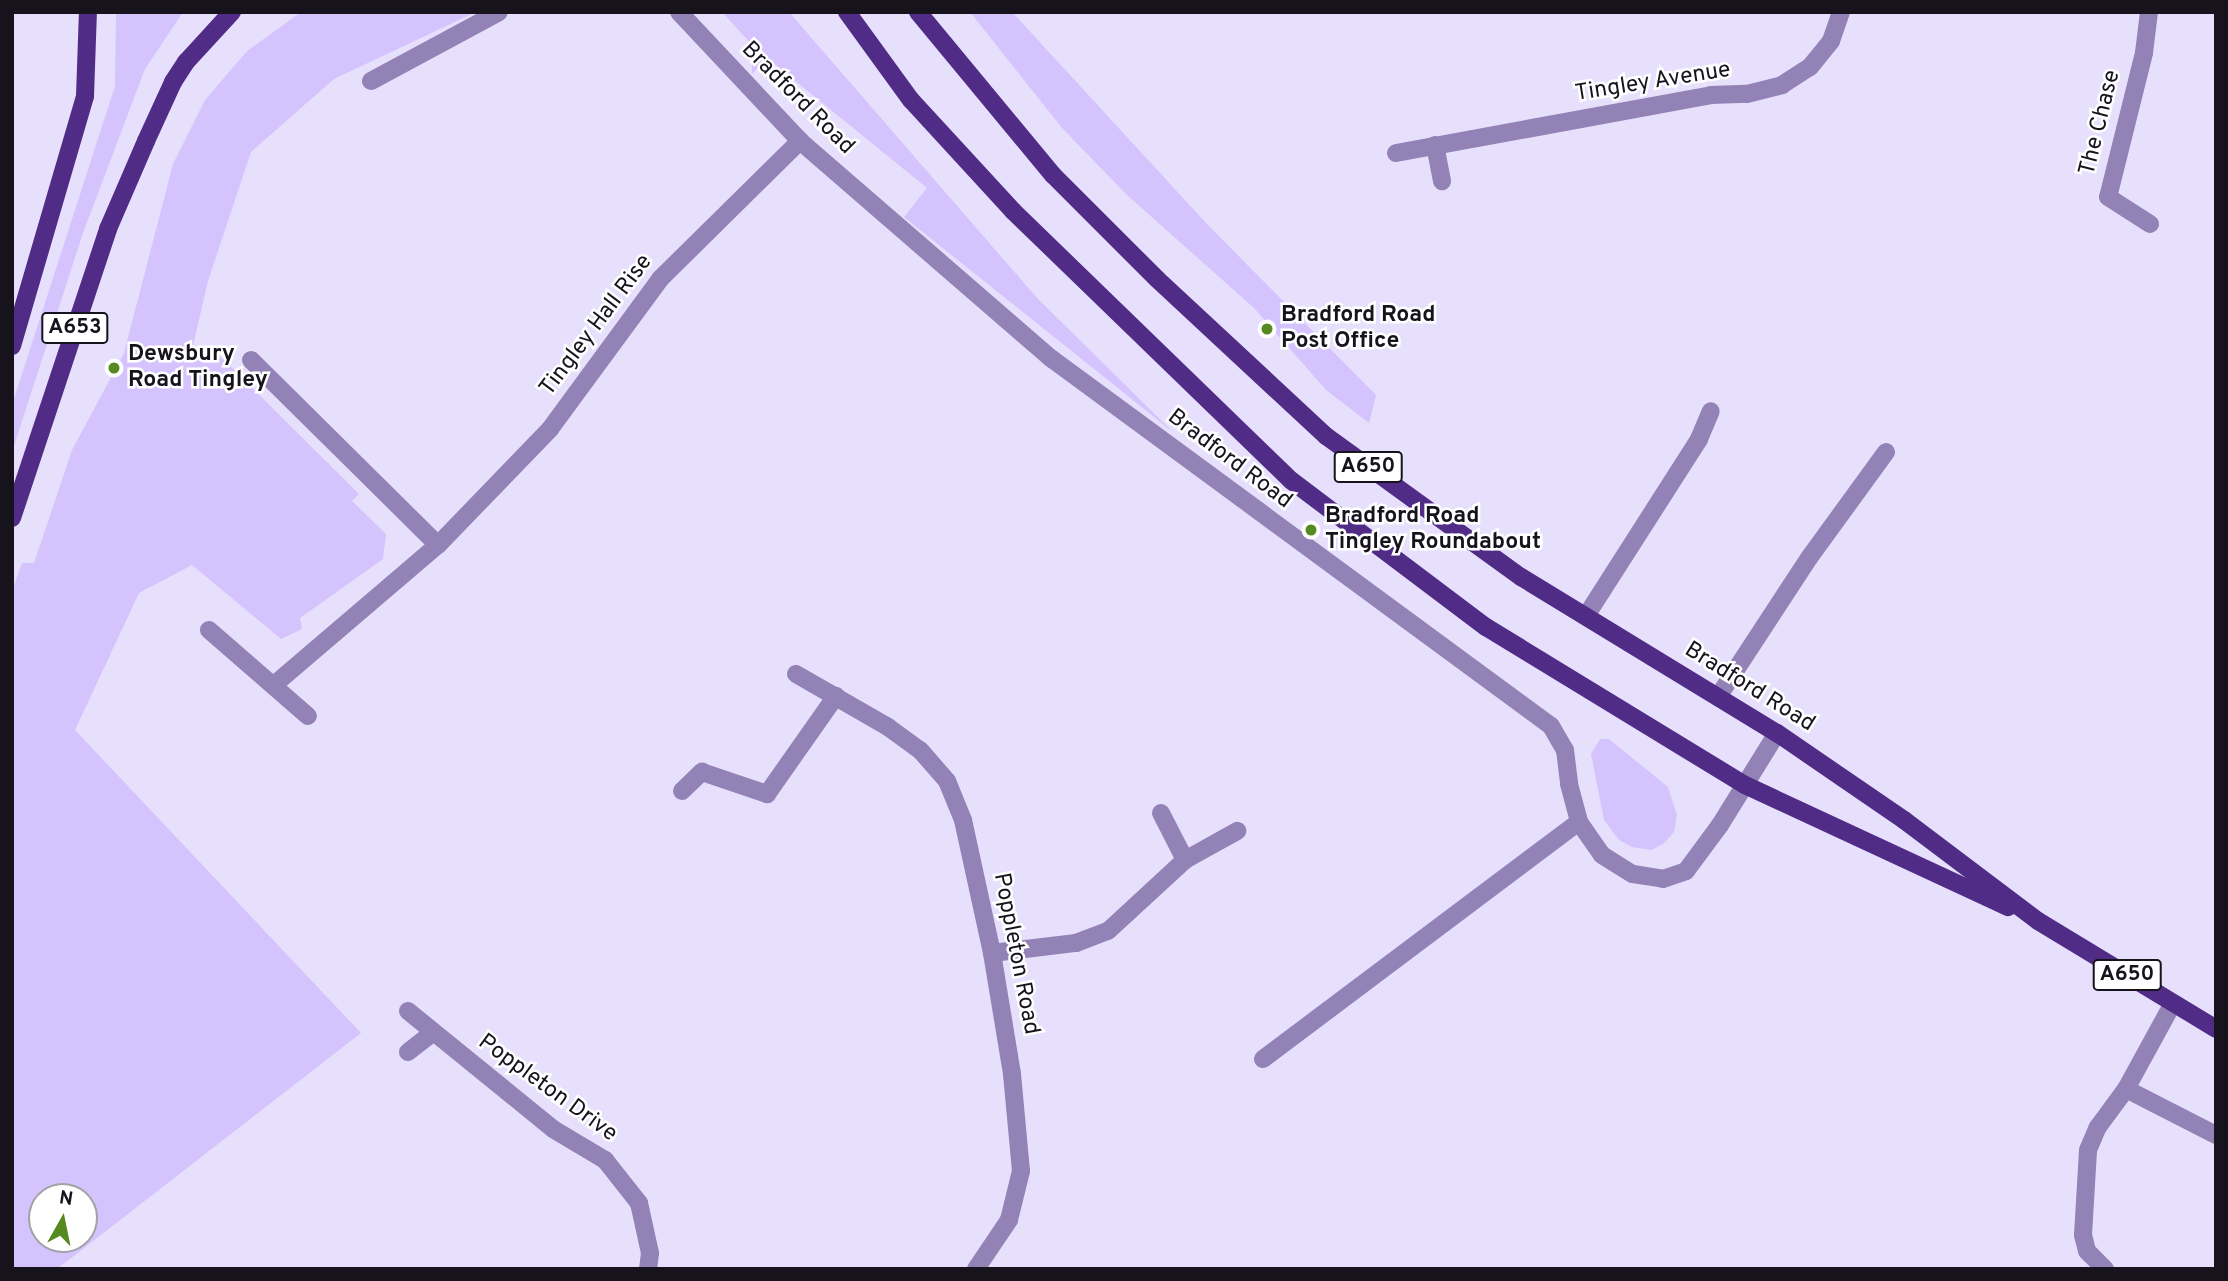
<!DOCTYPE html>
<html>
<head>
<meta charset="utf-8">
<style>
  body { margin:0 }
  #map { position:relative; width:2228px; height:1281px; overflow:hidden; background:#e7e0fc; font-family:Overpass,sans-serif }
  div>[style] { position:absolute }
  .green>* { inset:0; background:#d4c3fd }
  .service>* { height:18px; margin:-9px; padding:0 9px; transform-origin:9px; border-radius:9px; background:#9282b5 }
  .minor>* { height:18px; margin:-9px; padding:0 9px; transform-origin:9px; border-radius:9px; background:#9282b5 }
  .primary>* { height:18px; margin:-9px; padding:0 9px; transform-origin:9px; border-radius:9px; background:#512c87 }
  .dots>* { width:19px; height:19px; translate:-50% -50%; box-sizing:border-box; border:4px solid #fff; border-radius:50% }
  span { translate:-50% -50%; white-space:nowrap; text-align:center; line-height:1.15; -webkit-text-stroke:5px #fff; paint-order:stroke }
  .shield-label span { padding:2px 5px; background:#fff; border:2px solid; border-radius:5px; -webkit-text-stroke-width:0 }
  .shield-label { font-size:21px; color:#16131d; font-weight:700 }
  .street-label { font-size:23px; color:#16131d }
  .poi-label { font-size:23px; color:#16131d; font-weight:700 }
  .left { translate:0 -50%; text-align:left }
  .frame { position:absolute; inset:0; border:14px solid #16131d; pointer-events:none }
  .north { position:absolute; left:28px; top:1183px; width:70px; height:70px; box-sizing:border-box; background:#fff; border:2px solid #a2a1a5; border-radius:50%; rotate:9deg; font-size:19px; font-weight:700; line-height:28px; text-align:center; color:#16131d }
  .north::after { content:''; display:block; margin:auto; width:24px; height:32px; background:#568920; clip-path:polygon(50% 0,100% 100%,50% 72%,0 100%) }
</style>
</head>
<body>
<div id="map">
  <div class="green">
    <i style="clip-path:polygon(116px 12px,183px 12px,145px 69px,83px 233px,12px 452px,12px 405px,115px 86px)"></i>
    <i style="clip-path:polygon(evenodd,301px 12px,476px 12px,334px 79px,251px 152px,208px 281px,191px 354px,222px 358px,359px 494px,352px 501px,386px 534px,383px 559px,300px 618px,302px 629px,281px 639px,192px 565px,139px 593px,75px 730px,361px 1033px,57px 1269px,12px 1269px,12px 591px,22px 563px,34px 563px,72px 450px,124px 353px,173px 164px,205px 100px,247px 51px,301px 12px,84px 1197px,84px 1239px,42px 1239px,42px 1197px,84px 1197px)"></i>
    <i style="clip-path:polygon(722px 12px,789px 12px,1037px 298px,1174px 433px,904px 217px,927px 188px,767px 58px,752px 74px,752px 45px)"></i>
    <i style="clip-path:polygon(970px 12px,1012px 12px,1206px 223px,1376px 395px,1369px 423px,1326px 390px,1254px 308px,1127px 195px,1062px 128px)"></i>
    <i style="clip-path:polygon(1600px 739px,1609px 739px,1668px 787px,1677px 815px,1674px 832px,1663px 844px,1651px 850px,1632px 847px,1619px 840px,1604px 820px,1591px 754px)"></i>
  </div>
  <div class="service">
    <i style="left:1586px;top:616px;width:210px;rotate:-57.4deg"></i>
    <i style="left:1699px;top:439px;width:30px;rotate:-67deg"></i>
    <i style="left:1718px;top:697px;width:166px;rotate:-56.8deg"></i>
    <i style="left:1809px;top:558px;width:131px;rotate:-54deg"></i>
    <i style="left:1263px;top:1059px;width:395px;rotate:-36.9deg"></i>
    <i style="left:2126px;top:1089px;width:101px;rotate:27.1deg"></i>
  </div>
  <div class="minor">
    <i style="left:679px;top:12px;width:177px;rotate:46.8deg"></i>
    <i style="left:800px;top:141px;width:333px;rotate:40.9deg"></i>
    <i style="left:1052px;top:359px;width:619px;rotate:36.33deg"></i>
    <i style="left:1551px;top:726px;width:28px;rotate:60deg"></i>
    <i style="left:1565px;top:750px;width:34px;rotate:83deg"></i>
    <i style="left:1569px;top:784px;width:39px;rotate:75deg"></i>
    <i style="left:1579px;top:822px;width:40px;rotate:55.1deg"></i>
    <i style="left:1602px;top:855px;width:36px;rotate:32deg"></i>
    <i style="left:1633px;top:874px;width:30px;rotate:9deg"></i>
    <i style="left:1663px;top:879px;width:24px;rotate:-19deg"></i>
    <i style="left:1686px;top:871px;width:57px;rotate:-53.5deg"></i>
    <i style="left:1720px;top:825px;width:108px;rotate:-58.2deg"></i>
    <i style="left:2149px;top:12px;width:41px;rotate:97deg"></i>
    <i style="left:2144px;top:53px;width:148px;rotate:104deg"></i>
    <i style="left:2108px;top:197px;width:50px;rotate:32.7deg"></i>
    <i style="left:371px;top:81px;width:145px;rotate:-28.3deg"></i>
    <i style="left:1435px;top:145px;width:37px;rotate:79deg"></i>
    <i style="left:1396px;top:153px;width:320px;rotate:-10.4deg"></i>
    <i style="left:1711px;top:95px;width:36px;rotate:-2deg"></i>
    <i style="left:1747px;top:94px;width:36px;rotate:-14deg"></i>
    <i style="left:1782px;top:85px;width:33px;rotate:-33deg"></i>
    <i style="left:1810px;top:67px;width:33px;rotate:-51deg"></i>
    <i style="left:1831px;top:41px;width:31px;rotate:-71deg"></i>
    <i style="left:251px;top:360px;width:263px;rotate:44.7deg"></i>
    <i style="left:209px;top:630px;width:131px;rotate:41deg"></i>
    <i style="left:796px;top:674px;width:106px;rotate:29.9deg"></i>
    <i style="left:888px;top:727px;width:39px;rotate:36deg"></i>
    <i style="left:920px;top:750px;width:41px;rotate:48.9deg"></i>
    <i style="left:947px;top:781px;width:42px;rotate:67.7deg"></i>
    <i style="left:963px;top:820px;width:136px;rotate:77.7deg"></i>
    <i style="left:992px;top:953px;width:123px;rotate:80.6deg"></i>
    <i style="left:1012px;top:1074px;width:97px;rotate:84.7deg"></i>
    <i style="left:1021px;top:1171px;width:50px;rotate:103.8deg"></i>
    <i style="left:1009px;top:1220px;width:59px;rotate:124deg"></i>
    <i style="left:275px;top:684px;width:214px;rotate:-40.5deg"></i>
    <i style="left:438px;top:545px;width:161px;rotate:-46deg"></i>
    <i style="left:550px;top:429px;width:186px;rotate:-53.7deg"></i>
    <i style="left:660px;top:279px;width:197px;rotate:-44.6deg"></i>
    <i style="left:682px;top:791px;width:28px;rotate:-44deg"></i>
    <i style="left:702px;top:772px;width:69px;rotate:18.7deg"></i>
    <i style="left:767px;top:794px;width:120px;rotate:-54.9deg"></i>
    <i style="left:1161px;top:813px;width:53px;rotate:62.9deg"></i>
    <i style="left:992px;top:953px;width:85px;rotate:-6.8deg"></i>
    <i style="left:1076px;top:943px;width:34px;rotate:-21deg"></i>
    <i style="left:1108px;top:931px;width:105px;rotate:-42.7deg"></i>
    <i style="left:1185px;top:860px;width:60px;rotate:-29.1deg"></i>
    <i style="left:408px;top:1011px;width:187px;rotate:39.1deg"></i>
    <i style="left:553px;top:1129px;width:61px;rotate:30.8deg"></i>
    <i style="left:605px;top:1160px;width:55px;rotate:51.7deg"></i>
    <i style="left:639px;top:1203px;width:51px;rotate:77.6deg"></i>
    <i style="left:650px;top:1253px;width:16px;rotate:97deg"></i>
    <i style="left:408px;top:1052px;width:31px;rotate:-38deg"></i>
    <i style="left:2105px;top:1269px;width:25px;rotate:-135deg"></i>
    <i style="left:2087px;top:1251px;width:16px;rotate:-104deg"></i>
    <i style="left:2083px;top:1235px;width:85px;rotate:-86.6deg"></i>
    <i style="left:2088px;top:1150px;width:25px;rotate:-67deg"></i>
    <i style="left:2098px;top:1127px;width:47px;rotate:-53.6deg"></i>
    <i style="left:2126px;top:1089px;width:98px;rotate:-61.3deg"></i>
  </div>
  <div class="primary">
    <i style="left:847px;top:12px;width:109px;rotate:54deg"></i>
    <i style="left:911px;top:100px;width:151px;rotate:47.4deg"></i>
    <i style="left:1013px;top:211px;width:388px;rotate:44.1deg"></i>
    <i style="left:1292px;top:481px;width:243px;rotate:37deg"></i>
    <i style="left:1486px;top:627px;width:303px;rotate:31.4deg"></i>
    <i style="left:1745px;top:785px;width:290px;rotate:24.9deg"></i>
    <i style="left:918px;top:12px;width:212px;rotate:50.4deg"></i>
    <i style="left:1053px;top:175px;width:147px;rotate:45deg"></i>
    <i style="left:1157px;top:279px;width:231px;rotate:42.9deg"></i>
    <i style="left:1326px;top:436px;width:241px;rotate:35.9deg"></i>
    <i style="left:1521px;top:577px;width:300px;rotate:31.4deg"></i>
    <i style="left:1777px;top:733px;width:154px;rotate:34.4deg"></i>
    <i style="left:1904px;top:820px;width:168px;rotate:37deg"></i>
    <i style="left:2038px;top:921px;width:208px;rotate:31.2deg"></i>
    <i style="left:12px;top:346px;width:260px;rotate:-73.7deg"></i>
    <i style="left:85px;top:96px;width:84px;rotate:-88deg"></i>
    <i style="left:12px;top:518px;width:305px;rotate:-71.6deg"></i>
    <i style="left:108px;top:229px;width:96px;rotate:-66.6deg"></i>
    <i style="left:146px;top:141px;width:65px;rotate:-65.4deg"></i>
    <i style="left:173px;top:82px;width:24px;rotate:-57deg"></i>
    <i style="left:186px;top:62px;width:68px;rotate:-47.4deg"></i>
  </div>
  <div class="dots">
    <i style="left:1267px;top:329px;background:#568920"></i>
    <i style="left:114px;top:368px;background:#568920"></i>
    <i style="left:1311px;top:530px;background:#568920"></i>
  </div>
  <div class="shield-label">
    <span style="left:75px;top:328px">A653</span>
    <span style="left:1368px;top:467px">A650</span>
    <span style="left:2127px;top:975px">A650</span>
  </div>
  <div class="street-label">
    <span style="left:1653px;top:83px;rotate:-9deg">Tingley Avenue</span>
    <span style="left:797px;top:99px;rotate:45deg">Bradford Road</span>
    <span style="left:2101px;top:123px;rotate:-76deg">The Chase</span>
    <span style="left:597px;top:326px;rotate:-53deg">Tingley Hall Rise</span>
    <span style="left:1229px;top:460px;rotate:37deg">Bradford Road</span>
    <span style="left:1749px;top:688px;rotate:32deg">Bradford Road</span>
    <span style="left:1015px;top:954px;rotate:79deg">Poppleton Road</span>
    <span style="left:547px;top:1089px;rotate:36deg">Poppleton Drive</span>
  </div>
  <div class="poi-label">
    <span class="left" style="left:1281px;top:329px">Bradford Road<br>Post Office</span>
    <span class="left" style="left:128px;top:368px">Dewsbury<br>Road Tingley</span>
    <span class="left" style="left:1325px;top:530px">Bradford Road<br>Tingley Roundabout</span>
  </div>
  <div class="frame"></div>
  <div class="north">N</div>
</div>
</body>
</html>
